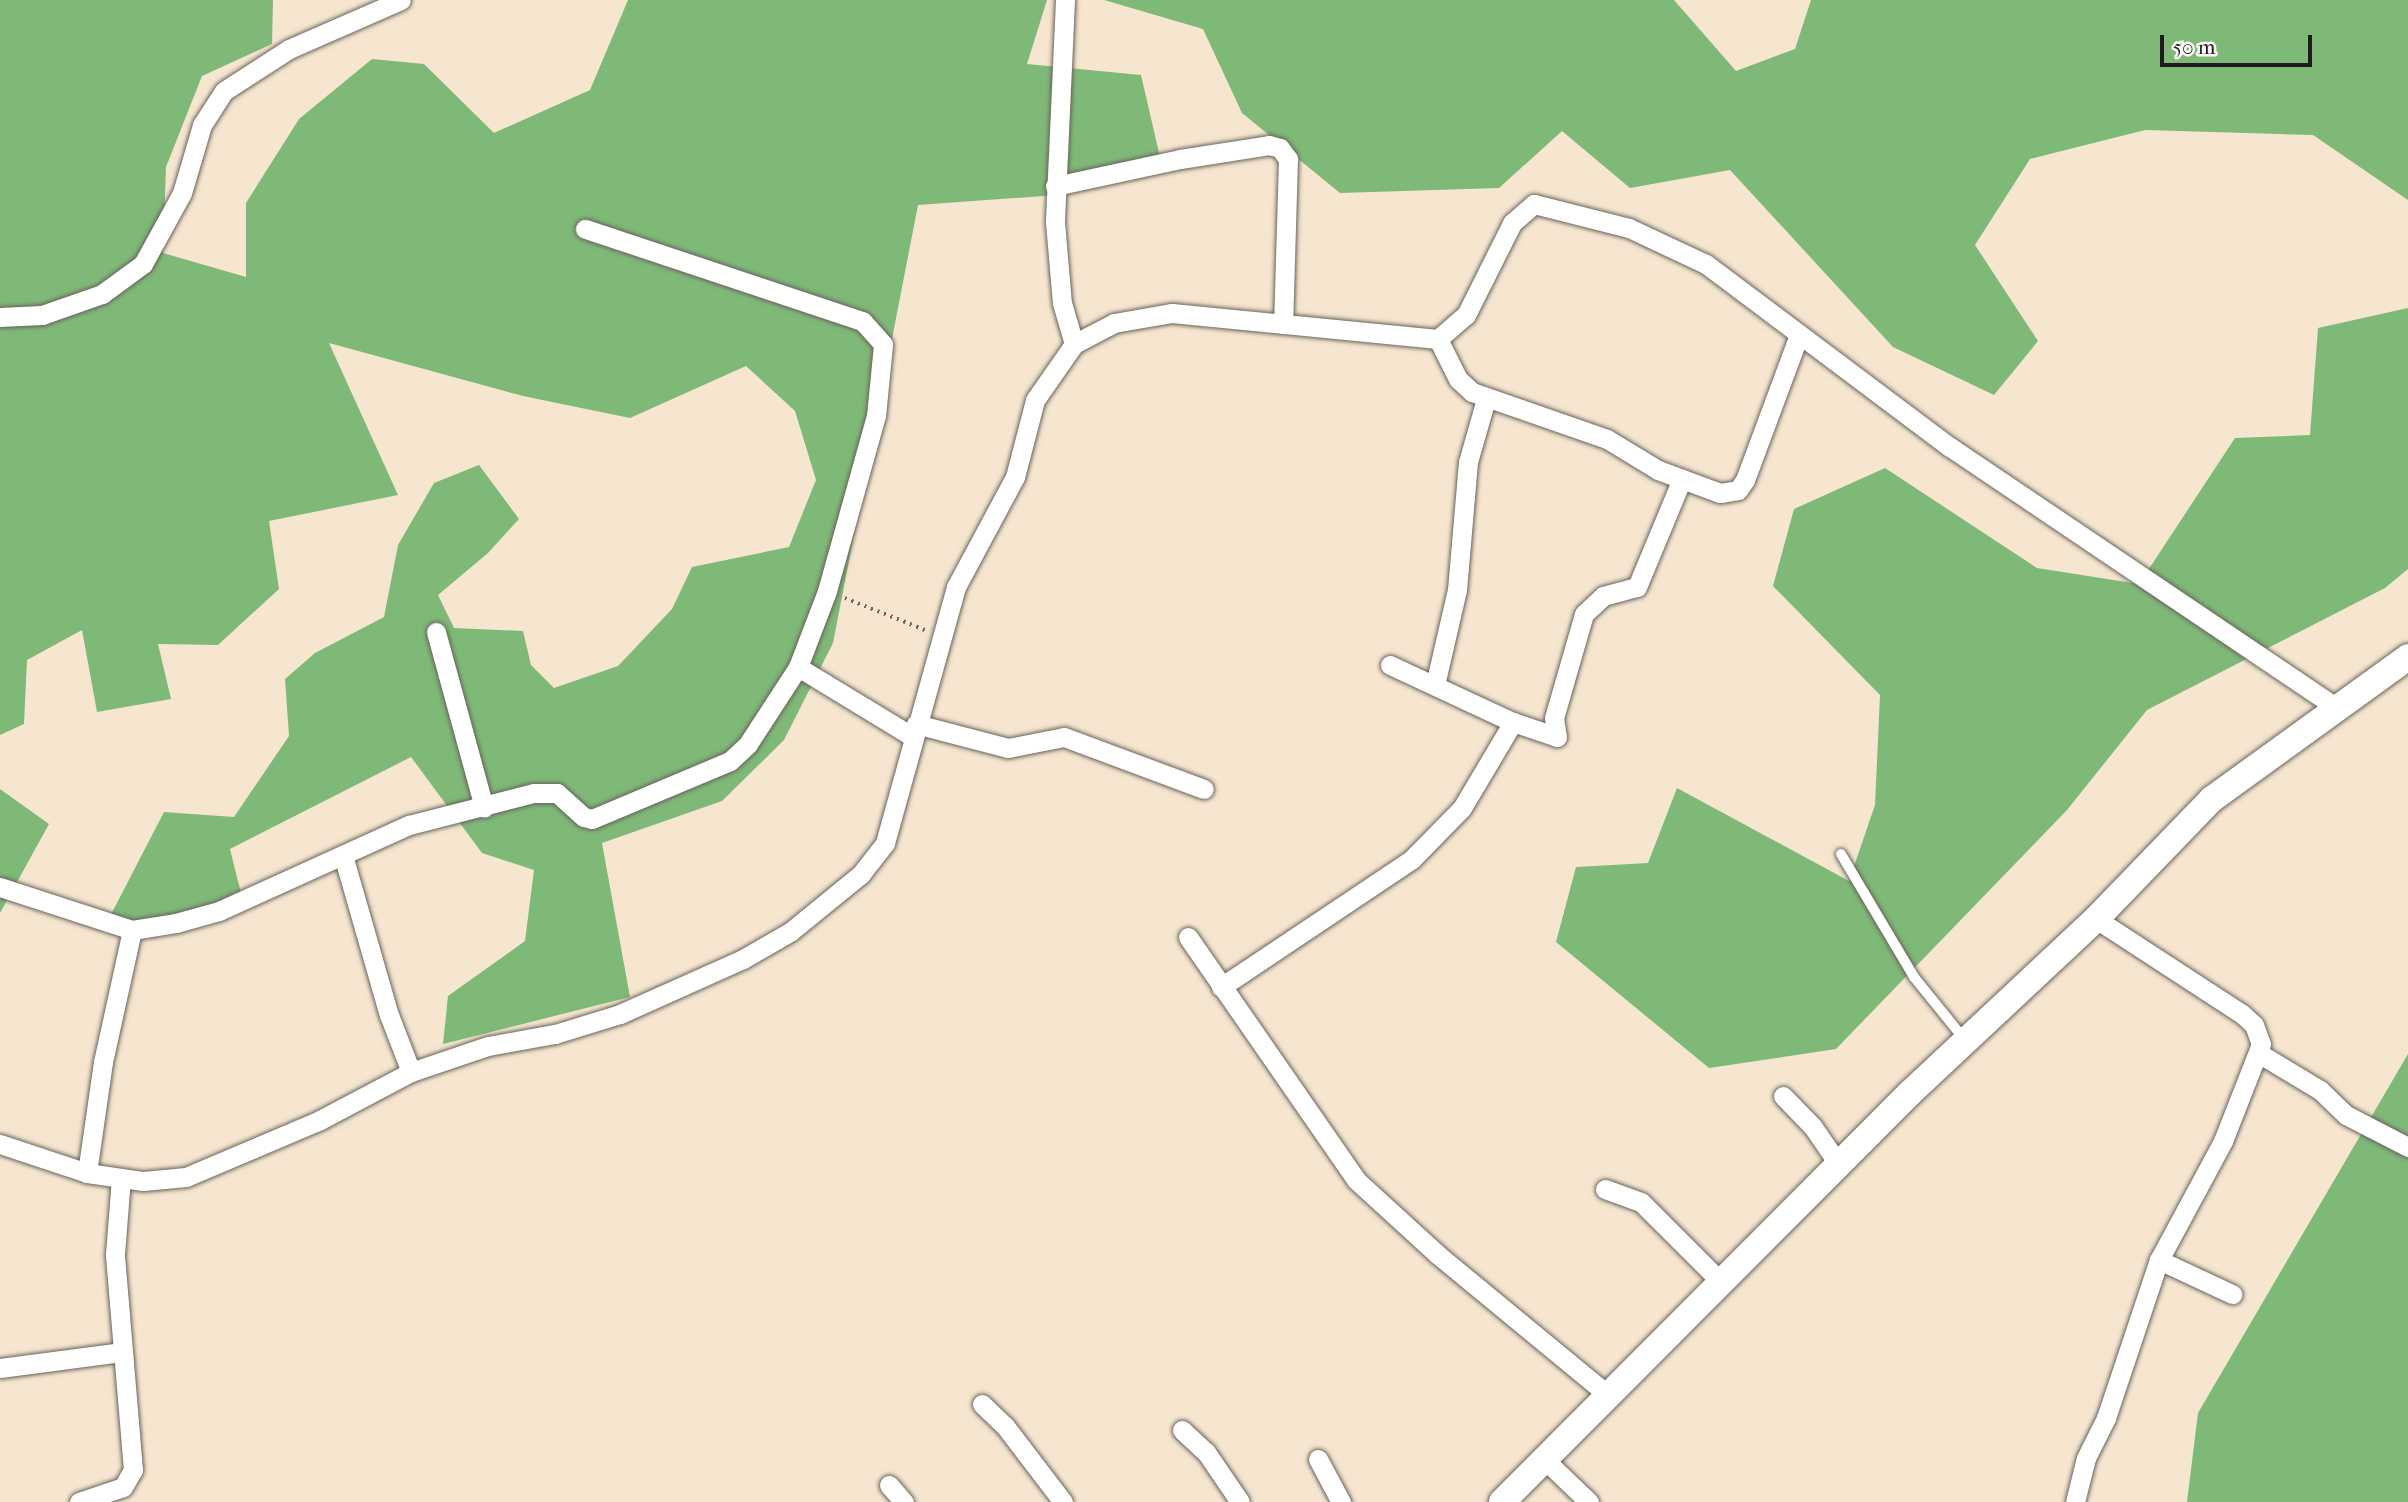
<!DOCTYPE html>
<html>
<head>
<meta charset="utf-8">
<style>
  body { margin:0 }
  #map { position:relative; width:2408px; height:1502px; overflow:hidden; background:#f6e6d0; font-family:"IM FELL French Canon",serif }
  div>[style] { position:absolute }
  .forest>* { inset:0; background:#7fb978 }
  .path>* { height:3.5px; margin-top:-1.75px; transform-origin:0; background:repeating-linear-gradient(90deg,#68635b 0 2px,transparent 0 7px) }
  .roads { filter:drop-shadow(0 0 2px #68635b) drop-shadow(0 0 2px #68635b) }
  .lane>* { height:10px; margin:-5px; padding:0 5px; transform-origin:5px; border-radius:5px; background:#fff }
  .street>* { height:19px; margin:-9.5px; padding:0 9.5px; transform-origin:9.5px; border-radius:9.5px; background:#fff }
  .secondary>* { height:26px; margin:-13px; padding:0 13px; transform-origin:13px; border-radius:13px; background:#fff }
  span { translate:-50% -50%; white-space:nowrap; text-align:center; line-height:1.15; -webkit-text-stroke:5px #fdfcf7; paint-order:stroke }
  .scale { position:absolute; left:2160px; top:35px; width:152px; height:32px; box-sizing:border-box; border:4px solid #1c1c1c; border-top:0; padding-left:9px; font-size:21px; line-height:24px; white-space:nowrap; color:#1c1c1c; -webkit-text-stroke:5px #fdfcf7; paint-order:stroke }
</style>
</head>
<body>
<div id="map">
  <div class="forest">
    <i style="clip-path:polygon(0 0,273px 0,272px 44px,202px 76px,166px 167px,163px 253px,246px 277px,246px 203px,299px 119px,372px 59px,424px 64px,494px 133px,590px 90px,628px 0,1047px 0,1027px 64px,1141px 75px,1163px 170px,1044px 196px,918px 205px,833px 643px,784px 740px,722px 801px,602px 843px,630px 997px,443px 1044px,448px 996px,525px 941px,534px 870px,482px 853px,411px 757px,230px 849px,243px 901px,103px 930px,164px 812px,234px 817px,289px 736px,285px 679px,315px 653px,384px 617px,398px 545px,434px 483px,479px 465px,519px 519px,488px 553px,438px 595px,454px 628px,523px 631px,531px 665px,554px 688px,618px 666px,672px 609px,692px 567px,789px 547px,816px 480px,795px 411px,746px 366px,630px 418px,523px 396px,329px 343px,398px 495px,269px 521px,279px 589px,218px 645px,158px 644px,171px 699px,97px 712px,82px 630px,27px 660px,24px 724px,0 735px)"></i>
    <i style="clip-path:polygon(1104px 0,1674px 0,1736px 71px,1795px 49px,1811px 0,2408px 0,2408px 200px,2313px 135px,2145px 130px,2030px 159px,1975px 245px,2038px 341px,1994px 395px,1893px 347px,1730px 170px,1630px 188px,1562px 131px,1499px 188px,1340px 193px,1242px 113px,1203px 29px)"></i>
    <i style="clip-path:polygon(2408px 308px,2408px 569px,2385px 588px,2147px 710px,2067px 810px,1836px 1049px,1709px 1068px,1556px 942px,1576px 867px,1648px 863px,1677px 788px,1849px 881px,1875px 805px,1880px 695px,1773px 586px,1794px 509px,1885px 468px,2037px 568px,2139px 584px,2235px 438px,2310px 435px,2318px 328px)"></i>
    <i style="clip-path:polygon(0 789px,49px 824px,0 913px)"></i>
    <i style="clip-path:polygon(2408px 1054px,2408px 1502px,2187px 1502px,2198px 1413px)"></i>
  </div>
  <div class="path">
    <i style="left:845px;top:598px;width:86px;rotate:21.8deg"></i>
  </div>
  <div class="roads">
    <div class="lane">
      <i style="left:1841px;top:854px;width:143px;rotate:59.3deg"></i>
      <i style="left:1914px;top:977px;width:81px;rotate:51deg"></i>
    </div>
    <div class="street">
      <i style="left:1065px;top:0;width:222px;rotate:92.6deg"></i>
      <i style="left:1055px;top:222px;width:81px;rotate:85.1deg"></i>
      <i style="left:1062px;top:303px;width:43px;rotate:73.7deg"></i>
      <i style="left:1055px;top:186px;width:128px;rotate:-12.2deg"></i>
      <i style="left:1180px;top:159px;width:90px;rotate:-8.9deg"></i>
      <i style="left:1269px;top:145px;width:11px;rotate:15deg"></i>
      <i style="left:1280px;top:148px;width:14px;rotate:54deg"></i>
      <i style="left:1288px;top:159px;width:165px;rotate:91.7deg"></i>
      <i style="left:0;top:317px;width:42px;rotate:-2.7deg"></i>
      <i style="left:42px;top:315px;width:64px;rotate:-19.3deg"></i>
      <i style="left:102px;top:294px;width:51px;rotate:-36.2deg"></i>
      <i style="left:143px;top:264px;width:81px;rotate:-61.2deg"></i>
      <i style="left:182px;top:193px;width:71px;rotate:-73.6deg"></i>
      <i style="left:202px;top:125px;width:40px;rotate:-57.1deg"></i>
      <i style="left:224px;top:91px;width:77px;rotate:-32.9deg"></i>
      <i style="left:289px;top:49px;width:122px;rotate:-23.6deg"></i>
      <i style="left:1438px;top:339px;width:45px;rotate:63.4deg"></i>
      <i style="left:1458px;top:379px;width:19px;rotate:43deg"></i>
      <i style="left:1472px;top:392px;width:143px;rotate:19.2deg"></i>
      <i style="left:1607px;top:439px;width:60px;rotate:31.3deg"></i>
      <i style="left:1658px;top:470px;width:66px;rotate:20.4deg"></i>
      <i style="left:1720px;top:493px;width:18px;rotate:-9deg"></i>
      <i style="left:1738px;top:490px;width:12px;rotate:-55deg"></i>
      <i style="left:1745px;top:480px;width:155px;rotate:-69.6deg"></i>
      <i style="left:436px;top:632px;width:182px;rotate:74.7deg"></i>
      <i style="left:1390px;top:665px;width:136px;rotate:24.9deg"></i>
      <i style="left:1513px;top:722px;width:46px;rotate:18.8deg"></i>
      <i style="left:1557px;top:737px;width:19px;rotate:-99deg"></i>
      <i style="left:1554px;top:718px;width:108px;rotate:-73.9deg"></i>
      <i style="left:1584px;top:614px;width:26px;rotate:-43deg"></i>
      <i style="left:1603px;top:596px;width:35px;rotate:-15deg"></i>
      <i style="left:1637px;top:587px;width:117px;rotate:-67.4deg"></i>
      <i style="left:798px;top:667px;width:135px;rotate:31.3deg"></i>
      <i style="left:1435px;top:685px;width:98px;rotate:-77deg"></i>
      <i style="left:1457px;top:590px;width:128px;rotate:-85.1deg"></i>
      <i style="left:1468px;top:462px;width:66px;rotate:-74.1deg"></i>
      <i style="left:916px;top:724px;width:95px;rotate:14.6deg"></i>
      <i style="left:1008px;top:748px;width:57px;rotate:-11.1deg"></i>
      <i style="left:1064px;top:737px;width:149px;rotate:20.4deg"></i>
      <i style="left:343px;top:855px;width:166px;rotate:74deg"></i>
      <i style="left:389px;top:1015px;width:61px;rotate:68.9deg"></i>
      <i style="left:0;top:887px;width:139px;rotate:18deg"></i>
      <i style="left:132px;top:930px;width:45px;rotate:-9deg"></i>
      <i style="left:176px;top:923px;width:45px;rotate:-15.6deg"></i>
      <i style="left:219px;top:911px;width:209px;rotate:-24.4deg"></i>
      <i style="left:409px;top:825px;width:129px;rotate:-14.4deg"></i>
      <i style="left:534px;top:793px;width:23px"></i>
      <i style="left:557px;top:793px;width:36px;rotate:42deg"></i>
      <i style="left:584px;top:817px;width:8px;rotate:14deg"></i>
      <i style="left:592px;top:819px;width:150px;rotate:-22.8deg"></i>
      <i style="left:730px;top:761px;width:25px;rotate:-43deg"></i>
      <i style="left:748px;top:744px;width:92px;rotate:-57deg"></i>
      <i style="left:798px;top:667px;width:81px;rotate:-69.1deg"></i>
      <i style="left:827px;top:591px;width:182px;rotate:-74.4deg"></i>
      <i style="left:876px;top:416px;width:72px;rotate:-84.4deg"></i>
      <i style="left:883px;top:344px;width:31px;rotate:-132deg"></i>
      <i style="left:862px;top:321px;width:292px;rotate:-161.6deg"></i>
      <i style="left:1188px;top:937px;width:295px;rotate:55.3deg"></i>
      <i style="left:1356px;top:1180px;width:110px;rotate:42.4deg"></i>
      <i style="left:1437px;top:1254px;width:222px;rotate:39.5deg"></i>
      <i style="left:1221px;top:987px;width:230px;rotate:-33.8deg"></i>
      <i style="left:1412px;top:859px;width:71px;rotate:-45.6deg"></i>
      <i style="left:1462px;top:808px;width:100px;rotate:-59.3deg"></i>
      <i style="left:2260px;top:1054px;width:70px;rotate:31deg"></i>
      <i style="left:2320px;top:1090px;width:36px;rotate:44deg"></i>
      <i style="left:2346px;top:1115px;width:70px;rotate:27.3deg"></i>
      <i style="left:1783px;top:1096px;width:43px;rotate:45.9deg"></i>
      <i style="left:1813px;top:1127px;width:46px;rotate:55.6deg"></i>
      <i style="left:0;top:1144px;width:92px;rotate:18.4deg"></i>
      <i style="left:87px;top:1173px;width:57px;rotate:8.1deg"></i>
      <i style="left:143px;top:1181px;width:43px;rotate:-5.3deg"></i>
      <i style="left:186px;top:1177px;width:146px;rotate:-23deg"></i>
      <i style="left:320px;top:1120px;width:103px;rotate:-27.8deg"></i>
      <i style="left:411px;top:1072px;width:81px;rotate:-18.7deg"></i>
      <i style="left:488px;top:1046px;width:68px;rotate:-10.2deg"></i>
      <i style="left:555px;top:1034px;width:68px;rotate:-17.1deg"></i>
      <i style="left:620px;top:1014px;width:135px;rotate:-24.1deg"></i>
      <i style="left:743px;top:959px;width:54px;rotate:-29.9deg"></i>
      <i style="left:790px;top:932px;width:92px;rotate:-39.2deg"></i>
      <i style="left:861px;top:874px;width:39px;rotate:-52deg"></i>
      <i style="left:885px;top:843px;width:266px;rotate:-74.5deg"></i>
      <i style="left:956px;top:587px;width:125px;rotate:-61.8deg"></i>
      <i style="left:1015px;top:477px;width:80px;rotate:-75.4deg"></i>
      <i style="left:1035px;top:400px;width:68px;rotate:-55.1deg"></i>
      <i style="left:1074px;top:344px;width:45px;rotate:-27.7deg"></i>
      <i style="left:1114px;top:323px;width:59px;rotate:-9.8deg"></i>
      <i style="left:1172px;top:313px;width:267px;rotate:5.6deg"></i>
      <i style="left:1438px;top:339px;width:37px;rotate:-41deg"></i>
      <i style="left:1466px;top:315px;width:103px;rotate:-63.4deg"></i>
      <i style="left:1512px;top:223px;width:29px;rotate:-41deg"></i>
      <i style="left:1534px;top:204px;width:98px;rotate:14.2deg"></i>
      <i style="left:1629px;top:228px;width:85px;rotate:25.1deg"></i>
      <i style="left:1706px;top:264px;width:305px;rotate:36.9deg"></i>
      <i style="left:1950px;top:447px;width:467px;rotate:34deg"></i>
      <i style="left:87px;top:1173px;width:112px;rotate:-81.8deg"></i>
      <i style="left:103px;top:1062px;width:135px;rotate:-77.6deg"></i>
      <i style="left:1605px;top:1189px;width:38px;rotate:20deg"></i>
      <i style="left:1641px;top:1202px;width:113px;rotate:45deg"></i>
      <i style="left:2159px;top:1260px;width:81px;rotate:25deg"></i>
      <i style="left:0;top:1368px;width:122px;rotate:-7.5deg"></i>
      <i style="left:982px;top:1404px;width:32px;rotate:44deg"></i>
      <i style="left:1005px;top:1426px;width:96px;rotate:52.7deg"></i>
      <i style="left:1182px;top:1430px;width:33px;rotate:43deg"></i>
      <i style="left:1206px;top:1452px;width:60px;rotate:55.8deg"></i>
      <i style="left:1318px;top:1459px;width:49px;rotate:61.9deg"></i>
      <i style="left:1544px;top:1459px;width:62px;rotate:43.7deg"></i>
      <i style="left:889px;top:1485px;width:23px;rotate:49deg"></i>
      <i style="left:79px;top:1502px;width:46px;rotate:-18.8deg"></i>
      <i style="left:123px;top:1487px;width:20px;rotate:-60deg"></i>
      <i style="left:133px;top:1470px;width:217px;rotate:-94.8deg"></i>
      <i style="left:115px;top:1254px;width:76px;rotate:-85.5deg"></i>
      <i style="left:2075px;top:1502px;width:45px;rotate:-76deg"></i>
      <i style="left:2086px;top:1458px;width:45px;rotate:-63.4deg"></i>
      <i style="left:2106px;top:1418px;width:167px;rotate:-71.5deg"></i>
      <i style="left:2159px;top:1260px;width:135px;rotate:-61.7deg"></i>
      <i style="left:2223px;top:1141px;width:104px;rotate:-68.6deg"></i>
      <i style="left:2261px;top:1044px;width:20px;rotate:-110deg"></i>
      <i style="left:2254px;top:1025px;width:16px;rotate:-137deg"></i>
      <i style="left:2242px;top:1014px;width:174px;rotate:-146.9deg"></i>
    </div>
    <div class="secondary">
      <i style="left:1502px;top:1502px;width:578px;rotate:-45.07deg"></i>
      <i style="left:1910px;top:1093px;width:255px;rotate:-43.1deg"></i>
      <i style="left:2096px;top:919px;width:167px;rotate:-46deg"></i>
      <i style="left:2212px;top:799px;width:242px;rotate:-35.9deg"></i>
    </div>
  </div>
  <div class="scale">50 m</div>
</div>
</body>
</html>
